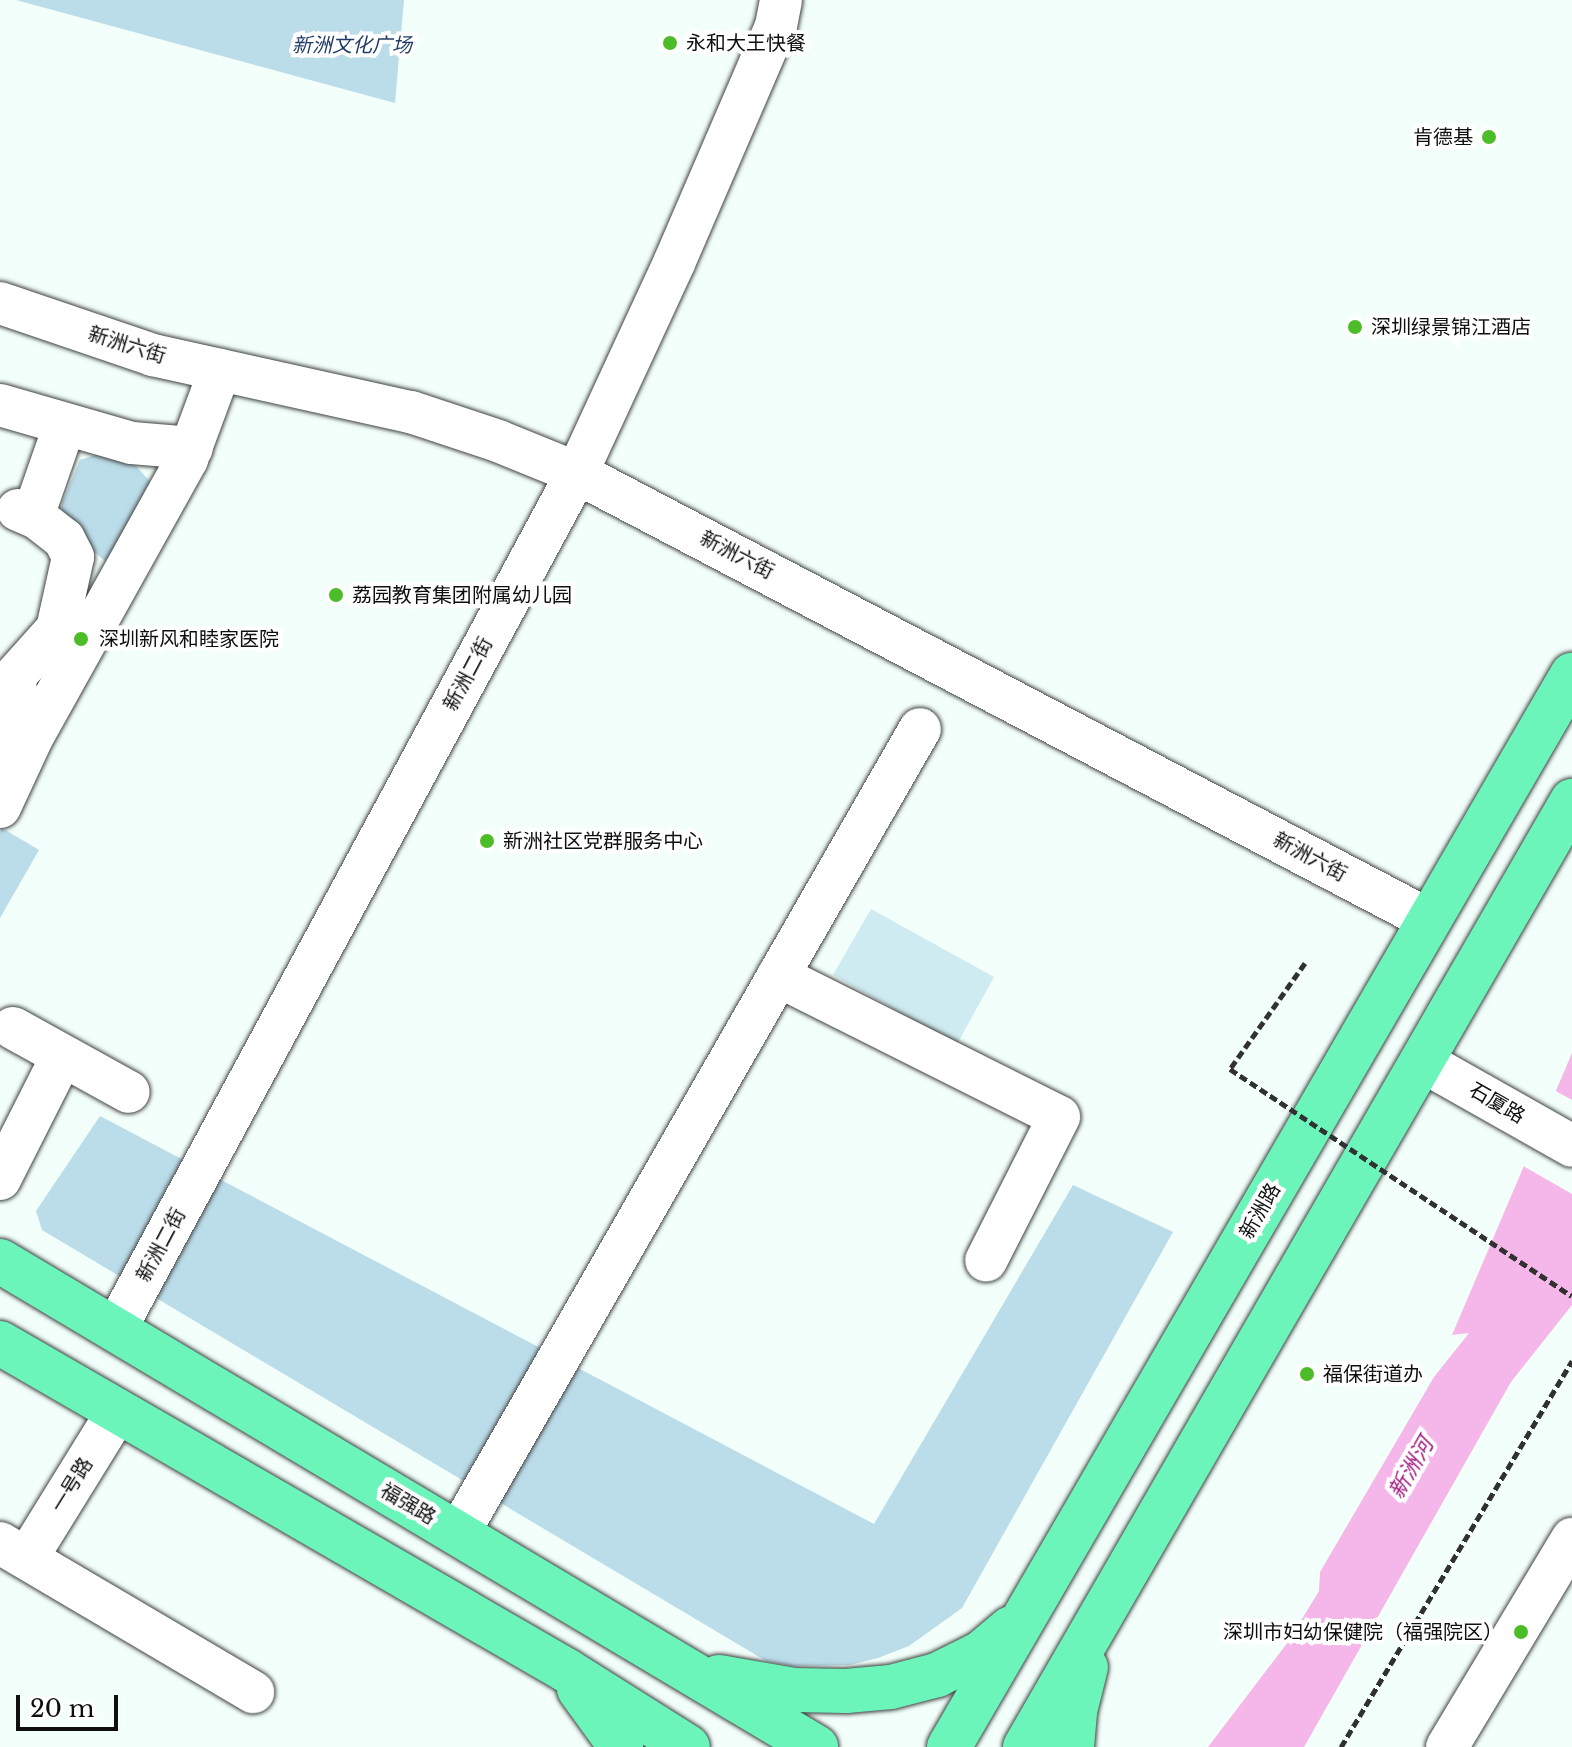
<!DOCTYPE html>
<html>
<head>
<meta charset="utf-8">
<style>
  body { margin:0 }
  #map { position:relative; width:1572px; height:1747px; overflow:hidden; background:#f2fffa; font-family:"Libre Baskerville","Noto Sans SC",serif }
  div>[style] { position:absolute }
  .green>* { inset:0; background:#bbdce9 }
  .pitch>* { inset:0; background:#cdebf0 }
  .water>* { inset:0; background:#f5b7ea }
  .pier>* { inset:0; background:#f2fffa }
  .path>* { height:5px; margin-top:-2.5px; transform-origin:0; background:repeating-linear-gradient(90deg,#313131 0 8px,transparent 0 12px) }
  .roads { filter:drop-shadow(0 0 2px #424242) drop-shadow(0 0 2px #424242) }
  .minor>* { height:42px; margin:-21px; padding:0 21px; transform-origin:21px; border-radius:21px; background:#fff }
  .major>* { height:44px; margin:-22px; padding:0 22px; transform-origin:22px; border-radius:22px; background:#6bf5ba }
  .path-bridge>* { height:5px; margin-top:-2.5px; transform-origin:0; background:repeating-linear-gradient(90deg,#313131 0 8px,transparent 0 12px) }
  .dots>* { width:22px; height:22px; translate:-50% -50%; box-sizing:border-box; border:4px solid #fff; border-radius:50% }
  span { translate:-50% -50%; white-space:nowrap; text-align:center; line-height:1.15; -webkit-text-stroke:8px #fff; paint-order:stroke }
  .poi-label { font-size:20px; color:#0f0f0f }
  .left { translate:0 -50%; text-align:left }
  .right { translate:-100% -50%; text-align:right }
  .park-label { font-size:20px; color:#203c66; font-style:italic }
  .street-label { font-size:20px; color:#0f0f0f }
  .water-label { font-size:22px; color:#a01a7e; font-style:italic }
  .scale { position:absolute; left:16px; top:1695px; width:102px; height:36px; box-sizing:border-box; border:4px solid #0f0f0f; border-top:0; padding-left:10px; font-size:24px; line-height:28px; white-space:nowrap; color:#0f0f0f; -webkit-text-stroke:6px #fff; paint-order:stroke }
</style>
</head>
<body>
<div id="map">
  <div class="green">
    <i style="clip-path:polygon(16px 0,404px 0,395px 103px)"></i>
    <i style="clip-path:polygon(111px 455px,136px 466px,154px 486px,109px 564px,82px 542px,62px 513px,62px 503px,80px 460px,95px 455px)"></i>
    <i style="clip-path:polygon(2px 828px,39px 850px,0 918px,0 832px)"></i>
    <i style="clip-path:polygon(100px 1116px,874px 1524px,1073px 1185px,1173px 1232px,962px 1608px,909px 1646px,878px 1658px,850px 1665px,793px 1666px,766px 1661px,42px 1230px,36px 1211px)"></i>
  </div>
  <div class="pitch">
    <i style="clip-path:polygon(871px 909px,994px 977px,957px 1044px,833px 975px)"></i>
  </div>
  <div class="water">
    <i style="clip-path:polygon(1572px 1053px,1572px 1305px,1511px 1382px,1304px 1747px,1208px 1747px,1288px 1642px,1319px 1591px,1320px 1572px,1434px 1377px,1469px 1333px,1452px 1335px)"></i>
  </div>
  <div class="pier">
    <i style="clip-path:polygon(1552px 1089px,1572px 1100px,1572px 1194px,1518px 1163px)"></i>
  </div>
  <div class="path">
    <i style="left:1341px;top:1747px;width:450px;rotate:-59.1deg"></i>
  </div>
  <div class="roads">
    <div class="minor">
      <i style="left:0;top:303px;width:162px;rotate:18.8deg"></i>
      <i style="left:153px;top:355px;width:264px;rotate:12.5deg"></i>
      <i style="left:411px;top:412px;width:92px;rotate:18.4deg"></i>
      <i style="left:498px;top:441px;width:85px;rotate:22.1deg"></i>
      <i style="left:577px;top:473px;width:962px;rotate:27.68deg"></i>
      <i style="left:0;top:405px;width:137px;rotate:16.1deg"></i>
      <i style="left:132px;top:443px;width:60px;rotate:4.8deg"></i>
      <i style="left:18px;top:510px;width:21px;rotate:23deg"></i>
      <i style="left:37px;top:518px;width:34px;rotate:38deg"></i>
      <i style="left:64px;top:539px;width:20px;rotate:63deg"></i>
      <i style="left:73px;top:557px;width:74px;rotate:102.5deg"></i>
      <i style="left:57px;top:629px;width:63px;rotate:131.8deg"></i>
      <i style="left:15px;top:676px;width:87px;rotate:86.7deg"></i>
      <i style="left:33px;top:516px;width:97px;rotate:-70.8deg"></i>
      <i style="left:0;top:807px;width:78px;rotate:-65.1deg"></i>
      <i style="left:33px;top:736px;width:317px;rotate:-60.9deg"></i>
      <i style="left:187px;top:459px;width:95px;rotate:-69.7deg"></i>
      <i style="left:778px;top:976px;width:314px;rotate:26.6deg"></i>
      <i style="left:1059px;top:1117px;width:161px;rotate:116.9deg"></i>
      <i style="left:13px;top:1028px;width:132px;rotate:28.9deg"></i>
      <i style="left:1422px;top:1061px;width:172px;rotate:29.5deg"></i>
      <i style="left:0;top:1179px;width:138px;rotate:-63.2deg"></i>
      <i style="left:115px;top:1330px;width:974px;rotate:-61.67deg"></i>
      <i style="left:577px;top:473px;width:231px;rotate:-65.2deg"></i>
      <i style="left:674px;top:263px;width:258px;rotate:-66.7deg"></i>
      <i style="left:776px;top:26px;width:26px;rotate:-79deg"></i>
      <i style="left:458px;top:1534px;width:928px;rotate:-60.15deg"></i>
      <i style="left:0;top:1543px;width:294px;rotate:30.5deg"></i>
      <i style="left:27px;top:1558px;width:172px;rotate:-58.3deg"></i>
      <i style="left:1447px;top:1747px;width:243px;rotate:-59deg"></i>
    </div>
    <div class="major">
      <i style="left:0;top:1261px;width:950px;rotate:30.78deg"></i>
      <i style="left:0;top:1343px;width:654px;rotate:30.02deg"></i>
      <i style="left:566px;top:1670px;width:144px;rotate:32.3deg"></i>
      <i style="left:719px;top:1677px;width:76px;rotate:9.8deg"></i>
      <i style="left:794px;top:1690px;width:52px;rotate:1.1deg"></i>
      <i style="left:846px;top:1691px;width:45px;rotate:-5.1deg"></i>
      <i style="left:891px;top:1687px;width:48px;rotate:-14.6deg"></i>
      <i style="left:937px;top:1675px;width:49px;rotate:-26.6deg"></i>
      <i style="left:981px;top:1653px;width:38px;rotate:-40deg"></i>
      <i style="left:579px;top:1689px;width:72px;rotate:54.1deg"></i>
      <i style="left:949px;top:1747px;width:1240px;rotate:-59.84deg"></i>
      <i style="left:1025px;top:1747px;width:1093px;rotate:-59.96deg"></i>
      <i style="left:1072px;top:1747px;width:36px;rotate:-85deg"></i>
      <i style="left:1075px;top:1711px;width:45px;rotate:-76deg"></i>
    </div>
  </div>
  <div class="path-bridge">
    <i style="left:1305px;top:963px;width:130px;rotate:125.3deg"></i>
    <i style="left:1230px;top:1069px;width:410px;rotate:33.6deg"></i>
  </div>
  <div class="dots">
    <i style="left:670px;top:43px;background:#4cbd29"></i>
    <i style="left:1489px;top:137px;background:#4cbd29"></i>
    <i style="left:1355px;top:327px;background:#4cbd29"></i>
    <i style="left:336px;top:595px;background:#4cbd29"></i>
    <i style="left:81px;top:639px;background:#4cbd29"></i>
    <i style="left:487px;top:841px;background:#4cbd29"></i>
    <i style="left:1307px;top:1374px;background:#4cbd29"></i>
    <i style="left:1521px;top:1632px;background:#4cbd29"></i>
  </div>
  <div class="poi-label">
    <span class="left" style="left:686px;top:43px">永和大王快餐</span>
    <span class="right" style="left:1473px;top:137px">肯德基</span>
    <span class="left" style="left:1371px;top:327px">深圳绿景锦江酒店</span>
    <span class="left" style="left:352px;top:595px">荔园教育集团附属幼儿园</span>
    <span class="left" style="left:99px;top:639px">深圳新风和睦家医院</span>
    <span class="left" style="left:503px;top:841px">新洲社区党群服务中心</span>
    <span class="left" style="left:1323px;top:1374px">福保街道办</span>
    <span class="right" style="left:1503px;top:1632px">深圳市妇幼保健院（福强院区）</span>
  </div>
  <div class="park-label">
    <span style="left:352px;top:45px">新洲文化广场</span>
  </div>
  <div class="street-label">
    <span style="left:127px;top:345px;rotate:17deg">新洲六街</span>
    <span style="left:737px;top:555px;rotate:27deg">新洲六街</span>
    <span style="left:468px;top:674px;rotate:-62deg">新洲二街</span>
    <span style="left:1310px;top:857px;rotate:28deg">新洲六街</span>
    <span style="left:1497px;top:1103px;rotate:30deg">石厦路</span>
    <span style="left:1260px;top:1211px;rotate:-60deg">新洲路</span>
    <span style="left:161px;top:1245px;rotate:-62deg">新洲二街</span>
    <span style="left:72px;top:1485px;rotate:-58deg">一号路</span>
    <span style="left:408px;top:1504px;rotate:31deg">福强路</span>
  </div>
  <div class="water-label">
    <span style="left:1411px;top:1468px;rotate:-60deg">新洲河</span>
  </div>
  <div class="scale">20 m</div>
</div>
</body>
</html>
